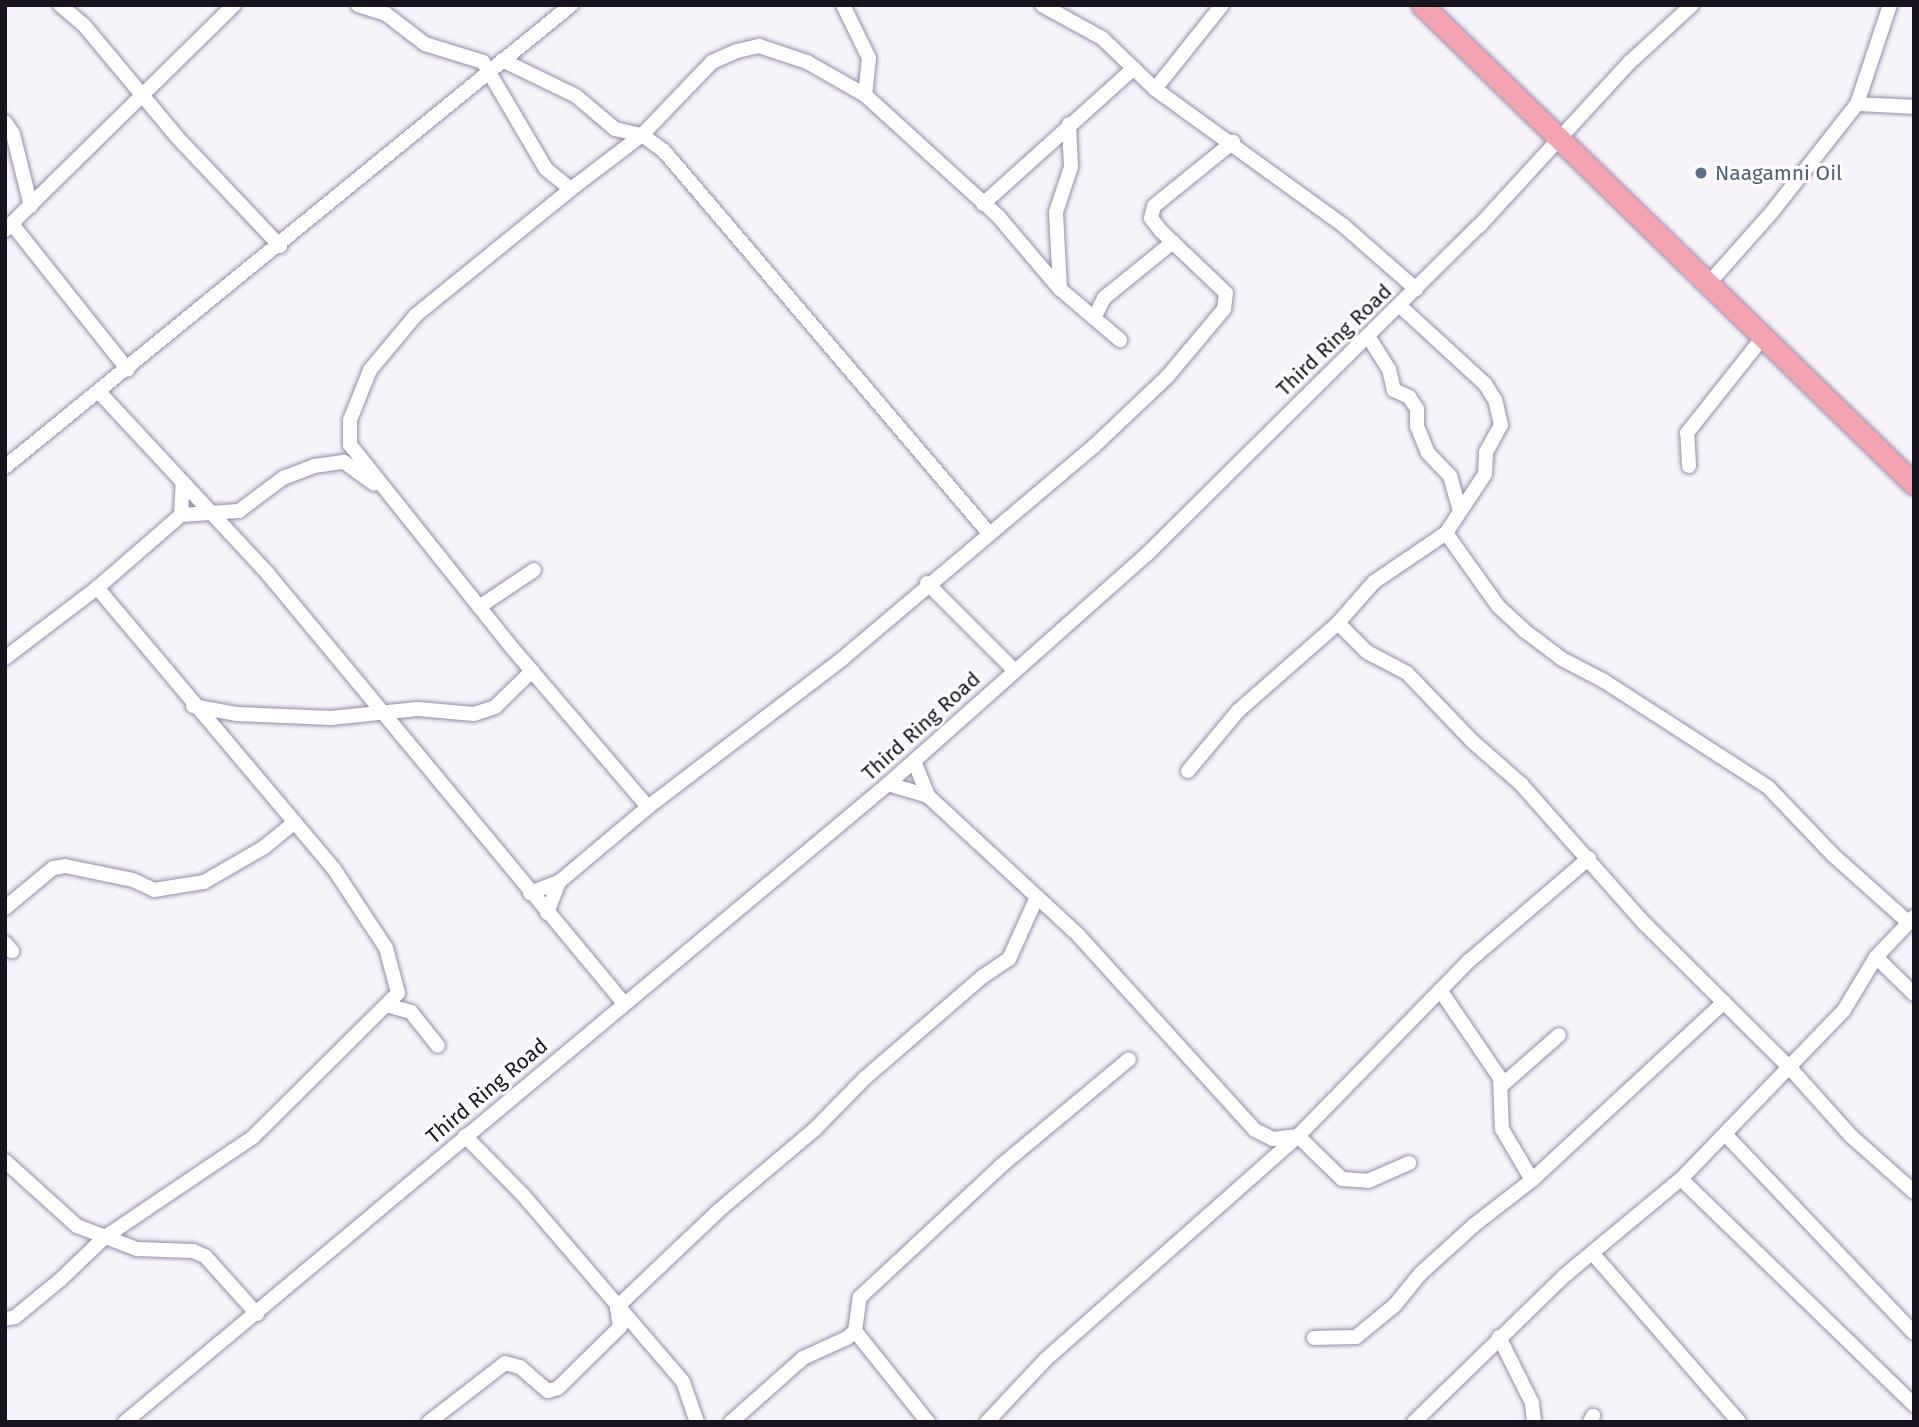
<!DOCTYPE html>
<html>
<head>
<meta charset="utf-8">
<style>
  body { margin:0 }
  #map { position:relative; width:1919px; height:1427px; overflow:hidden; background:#f6f3fa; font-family:"Fira Sans",sans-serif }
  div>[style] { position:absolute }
  .roads { filter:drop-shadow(0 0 2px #968aaa) drop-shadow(0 0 2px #968aaa) }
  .minor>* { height:14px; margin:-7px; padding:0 7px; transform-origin:7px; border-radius:7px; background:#fff }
  .highway>* { height:21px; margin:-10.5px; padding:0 10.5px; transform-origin:10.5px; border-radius:10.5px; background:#f4a3b0 }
  .dots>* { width:19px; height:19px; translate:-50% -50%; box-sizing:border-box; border:4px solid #fff; border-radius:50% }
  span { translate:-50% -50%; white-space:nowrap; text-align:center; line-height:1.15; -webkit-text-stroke:6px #fff; paint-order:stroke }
  .service-label { font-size:21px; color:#4e5e75 }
  .left { translate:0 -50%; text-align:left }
  .street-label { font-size:21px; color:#18131f }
  .frame { position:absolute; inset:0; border:7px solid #18131f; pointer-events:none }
</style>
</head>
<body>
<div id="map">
  <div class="roads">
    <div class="minor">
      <i style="left:60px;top:5px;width:30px;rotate:40deg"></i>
      <i style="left:83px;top:24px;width:147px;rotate:50.2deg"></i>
      <i style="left:177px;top:137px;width:150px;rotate:46.6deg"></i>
      <i style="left:358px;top:5px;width:29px;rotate:18deg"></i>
      <i style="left:386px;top:14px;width:49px;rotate:37.6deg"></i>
      <i style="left:425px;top:44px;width:61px;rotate:17.2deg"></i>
      <i style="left:483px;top:62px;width:124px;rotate:59.5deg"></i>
      <i style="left:546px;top:169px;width:32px;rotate:39deg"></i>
      <i style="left:843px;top:5px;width:59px;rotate:63.9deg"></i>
      <i style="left:869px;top:58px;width:37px;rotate:96deg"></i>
      <i style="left:1042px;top:5px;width:68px;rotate:28.8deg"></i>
      <i style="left:1102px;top:38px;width:74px;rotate:43.9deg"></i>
      <i style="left:1155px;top:89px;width:233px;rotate:35.9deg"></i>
      <i style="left:1344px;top:226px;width:96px;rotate:41.2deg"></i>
      <i style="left:502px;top:60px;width:82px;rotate:25.9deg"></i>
      <i style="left:576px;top:96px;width:51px;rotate:40.2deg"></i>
      <i style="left:615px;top:129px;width:28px;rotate:13deg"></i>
      <i style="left:642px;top:135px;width:101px;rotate:-46.2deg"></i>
      <i style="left:712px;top:62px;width:27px;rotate:-24deg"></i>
      <i style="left:737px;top:51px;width:23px;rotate:-13deg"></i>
      <i style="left:759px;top:46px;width:51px;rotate:18.4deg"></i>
      <i style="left:807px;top:62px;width:67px;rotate:29.6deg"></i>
      <i style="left:865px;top:95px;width:180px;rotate:42.3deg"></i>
      <i style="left:998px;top:216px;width:96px;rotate:49.7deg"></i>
      <i style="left:1060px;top:289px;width:79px;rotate:40.4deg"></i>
      <i style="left:1155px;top:89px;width:107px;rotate:-51.4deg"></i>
      <i style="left:1857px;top:104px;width:57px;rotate:3deg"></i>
      <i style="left:5px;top:122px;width:14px;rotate:56deg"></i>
      <i style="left:13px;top:134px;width:74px;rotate:76deg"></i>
      <i style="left:983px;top:204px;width:203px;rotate:-42deg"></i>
      <i style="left:12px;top:224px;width:186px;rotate:51.5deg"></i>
      <i style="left:5px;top:230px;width:321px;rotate:-44.5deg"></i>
      <i style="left:1709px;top:283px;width:95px;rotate:-48.4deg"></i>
      <i style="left:1772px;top:212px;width:137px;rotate:-51.8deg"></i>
      <i style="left:1857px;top:104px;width:104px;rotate:-71.6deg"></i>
      <i style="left:1060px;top:289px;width:77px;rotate:-93deg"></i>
      <i style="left:1056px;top:212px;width:47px;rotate:-71.6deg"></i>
      <i style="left:1071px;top:167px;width:43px;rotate:-92.7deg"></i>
      <i style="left:1094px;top:318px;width:22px;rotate:-63deg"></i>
      <i style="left:1104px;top:298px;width:89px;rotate:-39.1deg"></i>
      <i style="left:1368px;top:336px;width:39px;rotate:58deg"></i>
      <i style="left:1389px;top:369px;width:22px;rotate:77deg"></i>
      <i style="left:1394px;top:390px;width:17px;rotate:25deg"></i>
      <i style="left:1409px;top:397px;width:14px;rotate:56deg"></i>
      <i style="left:1417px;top:409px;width:17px;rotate:90deg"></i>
      <i style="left:1417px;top:426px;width:29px;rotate:68deg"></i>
      <i style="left:1428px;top:453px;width:32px;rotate:46deg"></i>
      <i style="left:1450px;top:476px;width:33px;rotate:74deg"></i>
      <i style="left:100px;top:393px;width:247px;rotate:47.1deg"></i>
      <i style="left:268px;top:574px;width:556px;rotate:50.33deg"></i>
      <i style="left:1689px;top:466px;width:33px;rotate:-93deg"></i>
      <i style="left:1687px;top:433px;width:124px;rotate:-51.6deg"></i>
      <i style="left:5px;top:467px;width:731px;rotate:-39.22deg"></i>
      <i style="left:181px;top:515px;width:33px;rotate:-87deg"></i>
      <i style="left:1446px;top:533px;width:90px;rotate:54.5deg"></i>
      <i style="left:1498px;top:606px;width:37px;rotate:43deg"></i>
      <i style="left:1525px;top:631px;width:46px;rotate:37.1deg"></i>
      <i style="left:1562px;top:659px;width:47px;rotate:27.6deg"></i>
      <i style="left:1604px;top:681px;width:195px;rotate:32.9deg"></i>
      <i style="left:1768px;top:787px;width:94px;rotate:46.3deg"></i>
      <i style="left:1833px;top:855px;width:101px;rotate:41.8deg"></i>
      <i style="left:927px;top:583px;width:124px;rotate:45deg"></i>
      <i style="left:479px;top:607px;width:66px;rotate:-33.9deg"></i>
      <i style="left:1338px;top:623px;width:41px;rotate:45deg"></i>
      <i style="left:1367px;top:652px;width:45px;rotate:27.7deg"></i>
      <i style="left:1407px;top:673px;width:94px;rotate:46.3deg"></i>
      <i style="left:1472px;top:741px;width:65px;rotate:41.3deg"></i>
      <i style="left:1521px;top:784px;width:187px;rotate:48.5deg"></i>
      <i style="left:1645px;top:924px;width:204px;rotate:44.8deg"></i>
      <i style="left:1790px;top:1068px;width:91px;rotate:48.1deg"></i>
      <i style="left:1851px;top:1136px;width:84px;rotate:41.6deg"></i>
      <i style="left:5px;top:658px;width:116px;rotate:-37.3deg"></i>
      <i style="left:193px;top:706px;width:45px;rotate:10.3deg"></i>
      <i style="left:237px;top:714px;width:94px;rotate:2.4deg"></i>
      <i style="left:331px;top:718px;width:87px;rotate:-5.9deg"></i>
      <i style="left:418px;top:709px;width:56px;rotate:5.1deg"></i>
      <i style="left:474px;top:714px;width:22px;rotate:-18deg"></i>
      <i style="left:495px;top:707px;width:52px;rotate:-44.2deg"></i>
      <i style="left:914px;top:761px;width:38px;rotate:68deg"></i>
      <i style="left:928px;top:796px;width:206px;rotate:42.8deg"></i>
      <i style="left:1079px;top:936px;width:262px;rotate:47.8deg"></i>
      <i style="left:1255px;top:1130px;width:20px;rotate:27deg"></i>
      <i style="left:1273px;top:1139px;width:25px;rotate:-7deg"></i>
      <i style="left:1298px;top:1136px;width:62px;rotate:44.3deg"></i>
      <i style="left:1342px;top:1179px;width:26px;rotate:4deg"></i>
      <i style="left:1368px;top:1181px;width:45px;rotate:-23.7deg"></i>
      <i style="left:1188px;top:771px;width:78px;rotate:-50.2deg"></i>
      <i style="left:1238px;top:711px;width:133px;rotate:-41.3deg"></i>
      <i style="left:1338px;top:623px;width:55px;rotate:-48.7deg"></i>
      <i style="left:1374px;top:582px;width:87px;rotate:-34.2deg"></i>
      <i style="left:1446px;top:533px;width:71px;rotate:-56.5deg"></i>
      <i style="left:1485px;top:474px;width:22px;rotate:-87deg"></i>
      <i style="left:1486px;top:452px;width:31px;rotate:-61deg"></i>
      <i style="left:1501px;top:425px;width:26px;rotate:-103deg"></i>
      <i style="left:1495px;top:400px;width:19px;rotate:-122deg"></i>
      <i style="left:1485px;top:384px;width:117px;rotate:-137.4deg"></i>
      <i style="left:888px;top:784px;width:42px;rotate:16.7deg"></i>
      <i style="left:648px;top:807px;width:214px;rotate:-130.5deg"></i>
      <i style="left:509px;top:644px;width:255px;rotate:-128.6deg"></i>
      <i style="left:350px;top:445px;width:25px;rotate:-90deg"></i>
      <i style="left:350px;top:420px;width:54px;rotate:-68.2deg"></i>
      <i style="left:370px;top:370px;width:72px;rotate:-50.1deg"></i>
      <i style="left:416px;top:315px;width:200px;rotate:-39.1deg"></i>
      <i style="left:571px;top:189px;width:89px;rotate:-37.3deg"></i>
      <i style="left:642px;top:135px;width:27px;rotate:36deg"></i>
      <i style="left:664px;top:151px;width:500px;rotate:49.62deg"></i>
      <i style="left:530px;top:893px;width:31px;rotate:-21deg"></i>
      <i style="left:559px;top:882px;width:116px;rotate:-40.1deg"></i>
      <i style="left:648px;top:807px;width:244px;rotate:-37.3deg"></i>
      <i style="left:842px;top:659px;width:329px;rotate:-40.2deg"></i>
      <i style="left:1093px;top:447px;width:102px;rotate:-43.4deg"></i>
      <i style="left:1167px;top:377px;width:89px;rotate:-50deg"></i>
      <i style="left:1224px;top:309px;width:16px;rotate:-83deg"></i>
      <i style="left:1226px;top:293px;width:90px;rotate:-136.4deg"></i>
      <i style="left:1161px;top:231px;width:16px;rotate:-128deg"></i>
      <i style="left:1151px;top:218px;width:12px;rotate:-76deg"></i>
      <i style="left:1154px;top:206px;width:102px;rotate:-39deg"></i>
      <i style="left:5px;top:908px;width:62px;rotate:-39.8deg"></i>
      <i style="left:53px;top:868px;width:12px;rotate:-9deg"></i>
      <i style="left:65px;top:866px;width:69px;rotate:11.6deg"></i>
      <i style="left:133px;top:880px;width:23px;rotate:25deg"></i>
      <i style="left:154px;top:890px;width:51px;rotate:-9.1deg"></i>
      <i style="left:204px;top:882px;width:68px;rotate:-30deg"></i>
      <i style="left:263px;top:848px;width:40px;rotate:-39deg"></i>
      <i style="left:547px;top:913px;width:33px;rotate:-69deg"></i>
      <i style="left:5px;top:943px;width:11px;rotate:49deg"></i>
      <i style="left:1876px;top:957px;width:53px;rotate:44.2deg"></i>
      <i style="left:1440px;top:990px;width:107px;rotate:55.7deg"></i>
      <i style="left:1500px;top:1078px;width:51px;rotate:87.8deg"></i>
      <i style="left:1502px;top:1129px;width:59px;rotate:59.5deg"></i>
      <i style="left:390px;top:1006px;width:22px;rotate:16deg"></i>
      <i style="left:411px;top:1012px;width:43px;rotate:51.5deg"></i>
      <i style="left:1501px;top:1086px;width:77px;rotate:-41.3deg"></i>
      <i style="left:1725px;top:1134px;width:274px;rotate:46.5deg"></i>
      <i style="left:465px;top:1136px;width:83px;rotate:45.5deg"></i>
      <i style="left:523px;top:1195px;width:246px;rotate:49.4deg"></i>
      <i style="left:683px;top:1382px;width:42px;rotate:70.7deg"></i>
      <i style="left:5px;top:1161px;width:97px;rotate:42.1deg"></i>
      <i style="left:77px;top:1226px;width:64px;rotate:21deg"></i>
      <i style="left:137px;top:1249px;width:56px;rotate:2deg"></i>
      <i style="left:193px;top:1251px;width:13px;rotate:23deg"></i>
      <i style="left:205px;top:1256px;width:78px;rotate:48.1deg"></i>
      <i style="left:1681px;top:1179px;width:325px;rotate:44.1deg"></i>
      <i style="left:1594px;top:1255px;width:221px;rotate:49deg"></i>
      <i style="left:5px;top:1319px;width:10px;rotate:-11deg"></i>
      <i style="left:15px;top:1317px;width:58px;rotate:-39.4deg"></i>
      <i style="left:60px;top:1280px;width:62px;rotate:-43.7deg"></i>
      <i style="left:105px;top:1237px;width:177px;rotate:-34deg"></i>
      <i style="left:252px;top:1138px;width:206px;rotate:-44.8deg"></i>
      <i style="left:398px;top:993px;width:47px;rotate:-104.9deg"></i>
      <i style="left:386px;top:948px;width:95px;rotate:-123.4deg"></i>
      <i style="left:334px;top:869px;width:368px;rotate:-130.1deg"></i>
      <i style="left:97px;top:588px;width:111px;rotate:-41deg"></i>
      <i style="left:181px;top:515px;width:58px;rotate:-3.9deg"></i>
      <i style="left:239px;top:511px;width:55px;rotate:-36.9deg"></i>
      <i style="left:283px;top:478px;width:33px;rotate:-21deg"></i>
      <i style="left:314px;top:466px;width:30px;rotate:-8deg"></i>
      <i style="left:344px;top:462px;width:37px;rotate:36deg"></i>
      <i style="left:855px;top:1331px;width:117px;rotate:51.3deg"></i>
      <i style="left:1499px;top:1337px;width:74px;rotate:63.4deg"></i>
      <i style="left:1532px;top:1403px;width:19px;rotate:84deg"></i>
      <i style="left:1314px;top:1338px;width:42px;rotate:-1.4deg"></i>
      <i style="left:1356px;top:1337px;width:50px;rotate:-39.4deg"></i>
      <i style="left:1395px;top:1305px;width:40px;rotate:-51deg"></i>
      <i style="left:1420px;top:1274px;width:73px;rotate:-42.2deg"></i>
      <i style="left:1474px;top:1225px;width:73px;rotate:-37.8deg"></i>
      <i style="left:1532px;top:1180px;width:262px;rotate:-42.8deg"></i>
      <i style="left:125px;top:1422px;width:995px;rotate:-39.9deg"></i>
      <i style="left:888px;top:784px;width:346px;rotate:-41.6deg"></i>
      <i style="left:1147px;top:554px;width:467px;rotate:-44.7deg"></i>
      <i style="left:1479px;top:226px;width:223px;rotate:-47.4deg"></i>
      <i style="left:1630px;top:62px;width:84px;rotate:-42.6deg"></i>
      <i style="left:429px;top:1422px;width:96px;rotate:-37.8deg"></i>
      <i style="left:505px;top:1363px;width:16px;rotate:15deg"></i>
      <i style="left:520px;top:1367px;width:37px;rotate:41deg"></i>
      <i style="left:548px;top:1391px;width:10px;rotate:-17deg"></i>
      <i style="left:558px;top:1388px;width:87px;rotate:-44.5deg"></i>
      <i style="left:620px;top:1327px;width:20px;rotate:-99deg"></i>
      <i style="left:617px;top:1307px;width:139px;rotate:-43.5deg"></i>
      <i style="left:718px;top:1211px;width:126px;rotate:-40.2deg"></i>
      <i style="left:814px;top:1130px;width:73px;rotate:-45.6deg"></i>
      <i style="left:865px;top:1078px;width:155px;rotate:-40.8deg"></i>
      <i style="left:982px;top:977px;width:32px;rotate:-34deg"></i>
      <i style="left:1009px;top:959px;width:68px;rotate:-65.7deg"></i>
      <i style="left:731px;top:1422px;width:96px;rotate:-41.6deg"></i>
      <i style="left:803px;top:1358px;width:48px;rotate:-24.4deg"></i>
      <i style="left:847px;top:1338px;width:11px;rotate:-41deg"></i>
      <i style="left:855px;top:1331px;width:34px;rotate:-82deg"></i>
      <i style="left:860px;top:1297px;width:194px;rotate:-42.9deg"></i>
      <i style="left:1002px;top:1165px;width:165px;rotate:-39.8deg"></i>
      <i style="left:987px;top:1422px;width:86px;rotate:-46.9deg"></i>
      <i style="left:1046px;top:1359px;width:337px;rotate:-41.5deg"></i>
      <i style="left:1298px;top:1136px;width:245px;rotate:-45.7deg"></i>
      <i style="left:1469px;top:961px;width:158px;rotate:-40.6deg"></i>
      <i style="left:1414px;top:1422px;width:209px;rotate:-44.2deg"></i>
      <i style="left:1564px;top:1276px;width:152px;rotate:-39.7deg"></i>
      <i style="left:1681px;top:1179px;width:235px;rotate:-46deg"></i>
      <i style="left:1844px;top:1010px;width:62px;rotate:-58.9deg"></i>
      <i style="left:1876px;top:957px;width:55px;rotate:-46.5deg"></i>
      <i style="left:1590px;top:1422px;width:7px;rotate:-63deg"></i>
    </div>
    <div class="highway">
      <i style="left:1422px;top:5px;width:687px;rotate:44.23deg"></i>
    </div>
  </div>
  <div class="dots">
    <i style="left:1701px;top:173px;background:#5c6f8a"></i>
  </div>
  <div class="service-label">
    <span class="left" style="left:1715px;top:173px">Naagamni Oil</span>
  </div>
  <div class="street-label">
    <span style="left:1334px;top:340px;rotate:-44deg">Third Ring Road</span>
    <span style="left:921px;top:726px;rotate:-42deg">Third Ring Road</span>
    <span style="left:487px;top:1091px;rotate:-40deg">Third Ring Road</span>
  </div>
  <div class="frame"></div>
</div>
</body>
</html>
